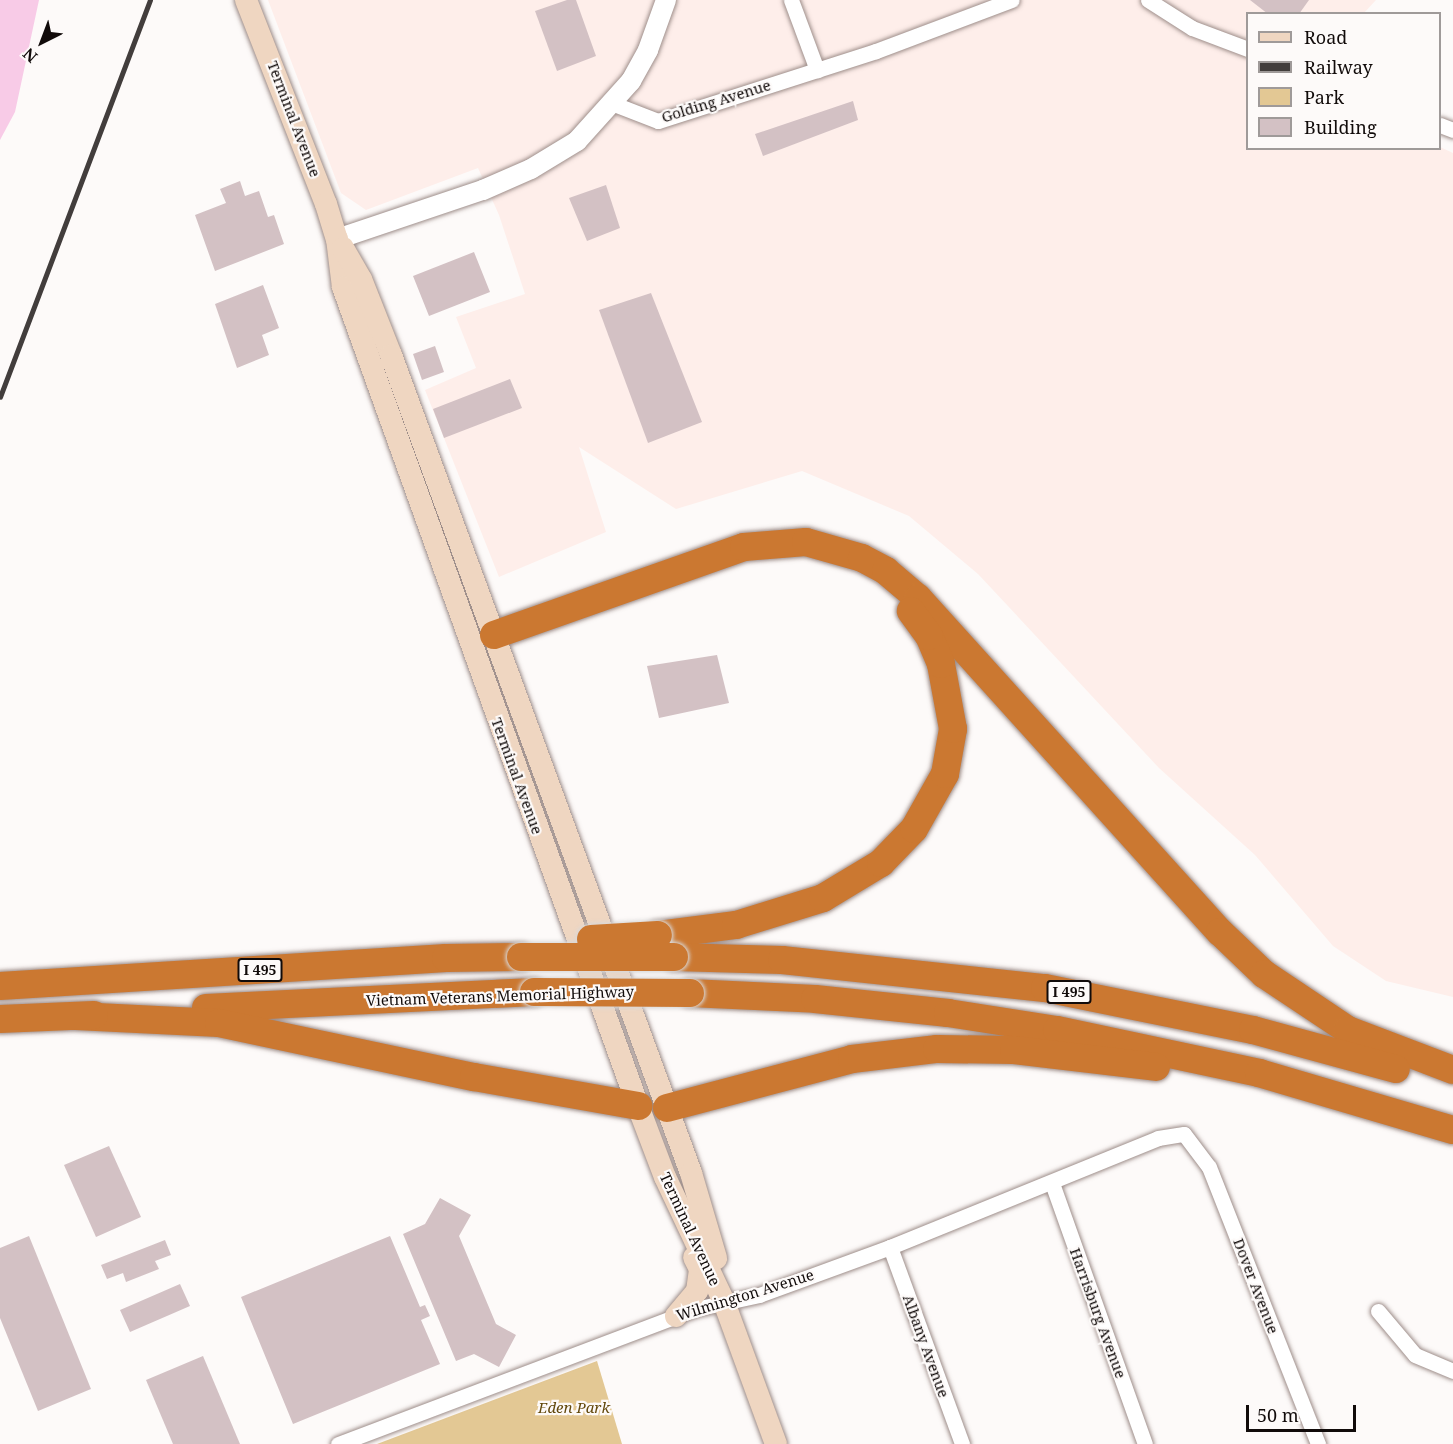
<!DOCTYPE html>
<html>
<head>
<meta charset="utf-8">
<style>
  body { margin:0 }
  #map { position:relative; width:1453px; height:1444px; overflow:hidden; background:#fdfaf9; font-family:"Noto Serif",serif }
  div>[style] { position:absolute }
  .built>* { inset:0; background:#feeeea }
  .green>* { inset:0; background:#e3c894 }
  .water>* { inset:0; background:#f8cbe7 }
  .building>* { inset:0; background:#d3c1c4 }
  .roads { filter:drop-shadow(0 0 2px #9e8e8a) drop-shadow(0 0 2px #9e8e8a) }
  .minor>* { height:15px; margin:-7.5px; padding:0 7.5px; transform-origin:7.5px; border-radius:7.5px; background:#fff }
  .tertiary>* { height:20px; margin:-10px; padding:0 10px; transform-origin:10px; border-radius:10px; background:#fff }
  .secondary>* { height:22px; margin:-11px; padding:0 11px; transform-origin:11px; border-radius:11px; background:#efd6c1 }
  .motorway>* { height:28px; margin:-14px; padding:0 14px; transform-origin:14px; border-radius:14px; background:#cb7831 }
  .rail>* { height:4.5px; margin:-2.25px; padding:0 2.25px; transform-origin:2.25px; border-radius:2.25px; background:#423d3c }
  .bridges { filter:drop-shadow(0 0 2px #d9d8d8) drop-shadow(0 0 2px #d9d8d8) }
  .motorway-bridge>* { height:28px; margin:-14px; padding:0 14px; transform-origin:14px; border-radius:14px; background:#cb7831 }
  span { translate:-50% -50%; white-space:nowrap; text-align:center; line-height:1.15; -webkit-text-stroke:4.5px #fdfaf9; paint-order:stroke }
  .shield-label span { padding:2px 4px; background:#fdfaf9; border:2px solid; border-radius:4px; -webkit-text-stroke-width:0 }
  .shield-label { font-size:14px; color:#110b0a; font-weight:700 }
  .street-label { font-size:15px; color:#110b0a }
  .park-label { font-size:15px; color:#62480b; font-style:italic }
  .legend { position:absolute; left:1246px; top:12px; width:195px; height:138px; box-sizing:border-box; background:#fdfaf9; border:2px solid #9f9a99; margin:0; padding:8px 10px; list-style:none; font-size:18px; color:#110b0a }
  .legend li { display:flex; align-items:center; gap:12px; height:30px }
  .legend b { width:30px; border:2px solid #9f9a99 }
  .north { position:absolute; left:12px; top:12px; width:60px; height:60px; -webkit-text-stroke:4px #fdfaf9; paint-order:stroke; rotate:222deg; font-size:16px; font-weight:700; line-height:24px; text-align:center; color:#110b0a }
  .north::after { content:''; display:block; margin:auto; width:21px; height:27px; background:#110b0a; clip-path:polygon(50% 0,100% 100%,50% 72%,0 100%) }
  .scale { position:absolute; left:1246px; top:1405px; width:110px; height:27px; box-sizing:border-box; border:3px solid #110b0a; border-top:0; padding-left:8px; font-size:18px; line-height:21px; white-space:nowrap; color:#110b0a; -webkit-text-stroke:4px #fdfaf9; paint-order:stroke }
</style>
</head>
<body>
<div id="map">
  <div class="built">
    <i style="clip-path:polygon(268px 0,1376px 0,1364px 13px,1248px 14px,1248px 148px,1440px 147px,1453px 153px,1453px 997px,1386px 981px,1333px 946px,1255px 855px,1159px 768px,978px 574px,909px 516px,802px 471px,676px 509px,579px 447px,606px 532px,499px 577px,425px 390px,476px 368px,456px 317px,525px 294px,499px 215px,478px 168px,366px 210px,341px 193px)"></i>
  </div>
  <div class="green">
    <i style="clip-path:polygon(597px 1361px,622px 1444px,377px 1444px)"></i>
  </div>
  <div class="water">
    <i style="clip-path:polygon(0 0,39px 0,15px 112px,0 140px)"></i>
  </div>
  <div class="building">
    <i style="clip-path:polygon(567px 0,576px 0,596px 56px,557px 71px,535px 11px)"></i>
    <i style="clip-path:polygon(1250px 0,1309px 0,1299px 14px,1268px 14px)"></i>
    <i style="clip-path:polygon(853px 101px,858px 120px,763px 156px,755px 134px)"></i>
    <i style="clip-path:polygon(240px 181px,245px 196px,259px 191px,268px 217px,274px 215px,284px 244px,215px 271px,195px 215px,226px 203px,220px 189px)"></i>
    <i style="clip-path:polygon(606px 185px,620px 228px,587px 241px,569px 198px)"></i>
    <i style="clip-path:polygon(474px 252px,490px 292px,429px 316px,413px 276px)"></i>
    <i style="clip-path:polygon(263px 285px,279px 328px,262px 335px,269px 355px,237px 368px,215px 304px)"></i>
    <i style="clip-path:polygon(651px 293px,702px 422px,648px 443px,599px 310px)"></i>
    <i style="clip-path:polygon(435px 346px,444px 372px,422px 380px,413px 354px)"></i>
    <i style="clip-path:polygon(510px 379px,522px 408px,444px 438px,433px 409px)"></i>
    <i style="clip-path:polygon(717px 655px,729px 703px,659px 718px,647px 666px)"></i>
    <i style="clip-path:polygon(109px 1146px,141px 1217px,96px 1237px,64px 1165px)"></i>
    <i style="clip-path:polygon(440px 1198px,471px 1215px,459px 1236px,496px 1324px,516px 1335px,499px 1367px,474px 1354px,456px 1361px,403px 1234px,425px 1224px)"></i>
    <i style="clip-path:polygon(29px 1236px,91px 1389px,38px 1411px,0 1318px,0 1248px)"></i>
    <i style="clip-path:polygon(390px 1236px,420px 1307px,425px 1305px,430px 1316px,421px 1320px,440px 1364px,293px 1424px,241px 1297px)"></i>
    <i style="clip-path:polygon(165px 1240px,171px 1255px,155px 1261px,159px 1269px,126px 1282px,123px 1273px,107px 1279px,101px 1265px)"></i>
    <i style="clip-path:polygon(180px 1284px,190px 1306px,130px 1332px,120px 1310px)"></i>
    <i style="clip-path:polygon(203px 1356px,240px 1444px,173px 1444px,146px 1380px)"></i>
  </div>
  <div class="roads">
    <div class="minor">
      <i style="left:791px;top:0;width:75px;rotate:69.6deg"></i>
      <i style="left:1148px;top:0;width:52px;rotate:32.5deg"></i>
      <i style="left:1192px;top:28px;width:60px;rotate:20.6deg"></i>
      <i style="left:614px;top:104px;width:47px;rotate:21.1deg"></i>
      <i style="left:658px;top:121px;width:229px;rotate:-17.8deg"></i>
      <i style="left:876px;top:51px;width:145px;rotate:-20.6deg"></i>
      <i style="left:1440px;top:125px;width:14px;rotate:21deg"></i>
      <i style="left:1052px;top:1183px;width:277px;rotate:70.4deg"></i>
      <i style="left:890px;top:1247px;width:210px;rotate:69.9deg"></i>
      <i style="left:1378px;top:1311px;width:57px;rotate:49.9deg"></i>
      <i style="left:1415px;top:1355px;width:41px;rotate:22.8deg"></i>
      <i style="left:338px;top:1444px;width:382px;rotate:-20.7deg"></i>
      <i style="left:695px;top:1309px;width:66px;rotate:-12.3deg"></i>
      <i style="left:759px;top:1295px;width:140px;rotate:-20.1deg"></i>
      <i style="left:890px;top:1247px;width:289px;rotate:-22.1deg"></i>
      <i style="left:1158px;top:1138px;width:26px;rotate:-9deg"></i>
      <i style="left:1184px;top:1134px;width:41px;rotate:52.9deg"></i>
      <i style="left:1209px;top:1167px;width:298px;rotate:68.5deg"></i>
    </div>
    <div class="tertiary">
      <i style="left:337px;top:239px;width:154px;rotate:-18.6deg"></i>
      <i style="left:483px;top:190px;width:52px;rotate:-23.6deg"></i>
      <i style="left:531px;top:169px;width:54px;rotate:-31.3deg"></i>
      <i style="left:577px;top:141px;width:81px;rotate:-48deg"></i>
      <i style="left:631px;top:81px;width:35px;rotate:-61deg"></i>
      <i style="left:648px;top:50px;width:53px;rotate:-70.2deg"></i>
    </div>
    <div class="secondary">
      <i style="left:246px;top:0;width:219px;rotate:68.6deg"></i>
      <i style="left:326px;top:204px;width:37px;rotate:73deg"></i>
      <i style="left:337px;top:239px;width:48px;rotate:82.9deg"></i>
      <i style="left:343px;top:287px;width:871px;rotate:70.19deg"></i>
      <i style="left:638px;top:1106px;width:76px;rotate:69.2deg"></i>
      <i style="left:665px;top:1177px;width:138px;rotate:64.7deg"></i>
      <i style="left:724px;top:1302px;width:151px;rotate:69.9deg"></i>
      <i style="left:343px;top:248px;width:36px;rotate:60deg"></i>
      <i style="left:361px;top:279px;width:82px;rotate:68.5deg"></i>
      <i style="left:391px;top:355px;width:871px;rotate:69.86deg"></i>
      <i style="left:691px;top:1173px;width:89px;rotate:73.6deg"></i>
      <i style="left:676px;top:1316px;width:33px;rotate:-50deg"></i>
      <i style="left:697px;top:1291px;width:22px;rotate:-82deg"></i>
      <i style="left:700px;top:1269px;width:13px;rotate:-117deg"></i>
    </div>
    <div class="motorway">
      <i style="left:494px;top:635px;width:265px;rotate:-19.4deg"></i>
      <i style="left:744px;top:547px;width:62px;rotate:-4.6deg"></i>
      <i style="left:806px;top:542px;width:58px;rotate:15.9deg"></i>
      <i style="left:862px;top:558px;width:27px;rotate:28deg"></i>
      <i style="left:886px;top:571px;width:42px;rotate:40.2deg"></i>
      <i style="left:918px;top:598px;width:450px;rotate:47.9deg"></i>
      <i style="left:1220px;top:932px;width:61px;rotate:43.7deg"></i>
      <i style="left:1264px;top:974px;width:101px;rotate:33.7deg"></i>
      <i style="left:1348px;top:1030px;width:112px;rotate:20.9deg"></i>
      <i style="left:658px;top:935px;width:79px;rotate:-7.3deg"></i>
      <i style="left:736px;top:925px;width:91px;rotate:-17.2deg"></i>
      <i style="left:823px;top:898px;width:68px;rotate:-31.1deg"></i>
      <i style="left:881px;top:863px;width:47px;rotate:-45.9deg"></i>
      <i style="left:914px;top:829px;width:63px;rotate:-60.6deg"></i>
      <i style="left:945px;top:774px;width:46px;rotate:-79.9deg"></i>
      <i style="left:953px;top:729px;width:66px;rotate:-100.5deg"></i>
      <i style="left:941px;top:664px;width:30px;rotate:-113deg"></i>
      <i style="left:929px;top:636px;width:31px;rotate:-126deg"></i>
      <i style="left:674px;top:957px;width:108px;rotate:1.6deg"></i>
      <i style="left:782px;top:960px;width:264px;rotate:6.1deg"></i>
      <i style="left:1045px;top:988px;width:212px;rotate:11.4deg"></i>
      <i style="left:1253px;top:1030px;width:148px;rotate:15.3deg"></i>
      <i style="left:0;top:986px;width:447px;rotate:-3.6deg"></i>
      <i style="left:446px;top:958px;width:75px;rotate:-0.8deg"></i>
      <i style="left:690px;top:993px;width:125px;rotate:2.7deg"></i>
      <i style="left:815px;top:999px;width:134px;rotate:6deg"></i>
      <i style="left:948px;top:1013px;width:110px;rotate:8.9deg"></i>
      <i style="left:1057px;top:1030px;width:207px;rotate:12deg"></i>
      <i style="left:1259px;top:1073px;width:202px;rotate:16.4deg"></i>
      <i style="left:206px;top:1008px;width:328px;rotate:-2.8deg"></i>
      <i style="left:76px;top:1016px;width:143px;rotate:2.8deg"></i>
      <i style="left:219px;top:1023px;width:261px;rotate:12deg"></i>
      <i style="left:474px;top:1077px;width:167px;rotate:10deg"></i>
      <i style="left:0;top:1019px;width:94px;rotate:-2.4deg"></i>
      <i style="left:667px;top:1108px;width:191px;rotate:-14.8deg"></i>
      <i style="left:852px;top:1059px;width:86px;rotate:-6.7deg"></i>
      <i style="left:937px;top:1049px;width:77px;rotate:0.7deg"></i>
      <i style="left:1014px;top:1050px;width:143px;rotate:6.8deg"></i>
    </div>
  </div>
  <div class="rail">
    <i style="left:0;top:397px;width:424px;rotate:-69.3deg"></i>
  </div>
  <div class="bridges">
    <div class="motorway-bridge">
      <i style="left:591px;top:939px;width:67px;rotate:-3.4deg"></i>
      <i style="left:521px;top:957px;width:153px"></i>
      <i style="left:534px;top:992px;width:156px;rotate:0.4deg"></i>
    </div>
  </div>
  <div class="shield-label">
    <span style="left:260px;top:970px">I 495</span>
    <span style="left:1069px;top:992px">I 495</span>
  </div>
  <div class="street-label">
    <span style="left:716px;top:101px;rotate:-17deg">Golding Avenue</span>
    <span style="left:294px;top:119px;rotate:69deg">Terminal Avenue</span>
    <span style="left:517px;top:776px;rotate:70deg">Terminal Avenue</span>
    <span style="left:500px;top:996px;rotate:-2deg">Vietnam Veterans Memorial Highway</span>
    <span style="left:690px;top:1229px;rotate:65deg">Terminal Avenue</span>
    <span style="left:1256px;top:1286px;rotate:69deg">Dover Avenue</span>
    <span style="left:745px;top:1295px;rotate:-17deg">Wilmington Avenue</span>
    <span style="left:1098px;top:1313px;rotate:70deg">Harrisburg Avenue</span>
    <span style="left:926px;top:1346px;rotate:70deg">Albany Avenue</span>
  </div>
  <div class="park-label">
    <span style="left:574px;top:1408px">Eden Park</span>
  </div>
  <ul class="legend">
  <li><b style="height:8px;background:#efd6c1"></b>Road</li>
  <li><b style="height:8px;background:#423d3c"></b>Railway</li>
  <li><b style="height:16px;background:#e3c894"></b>Park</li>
  <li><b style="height:16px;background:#d3c1c4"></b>Building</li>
  </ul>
  <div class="north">N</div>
  <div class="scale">50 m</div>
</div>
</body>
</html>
